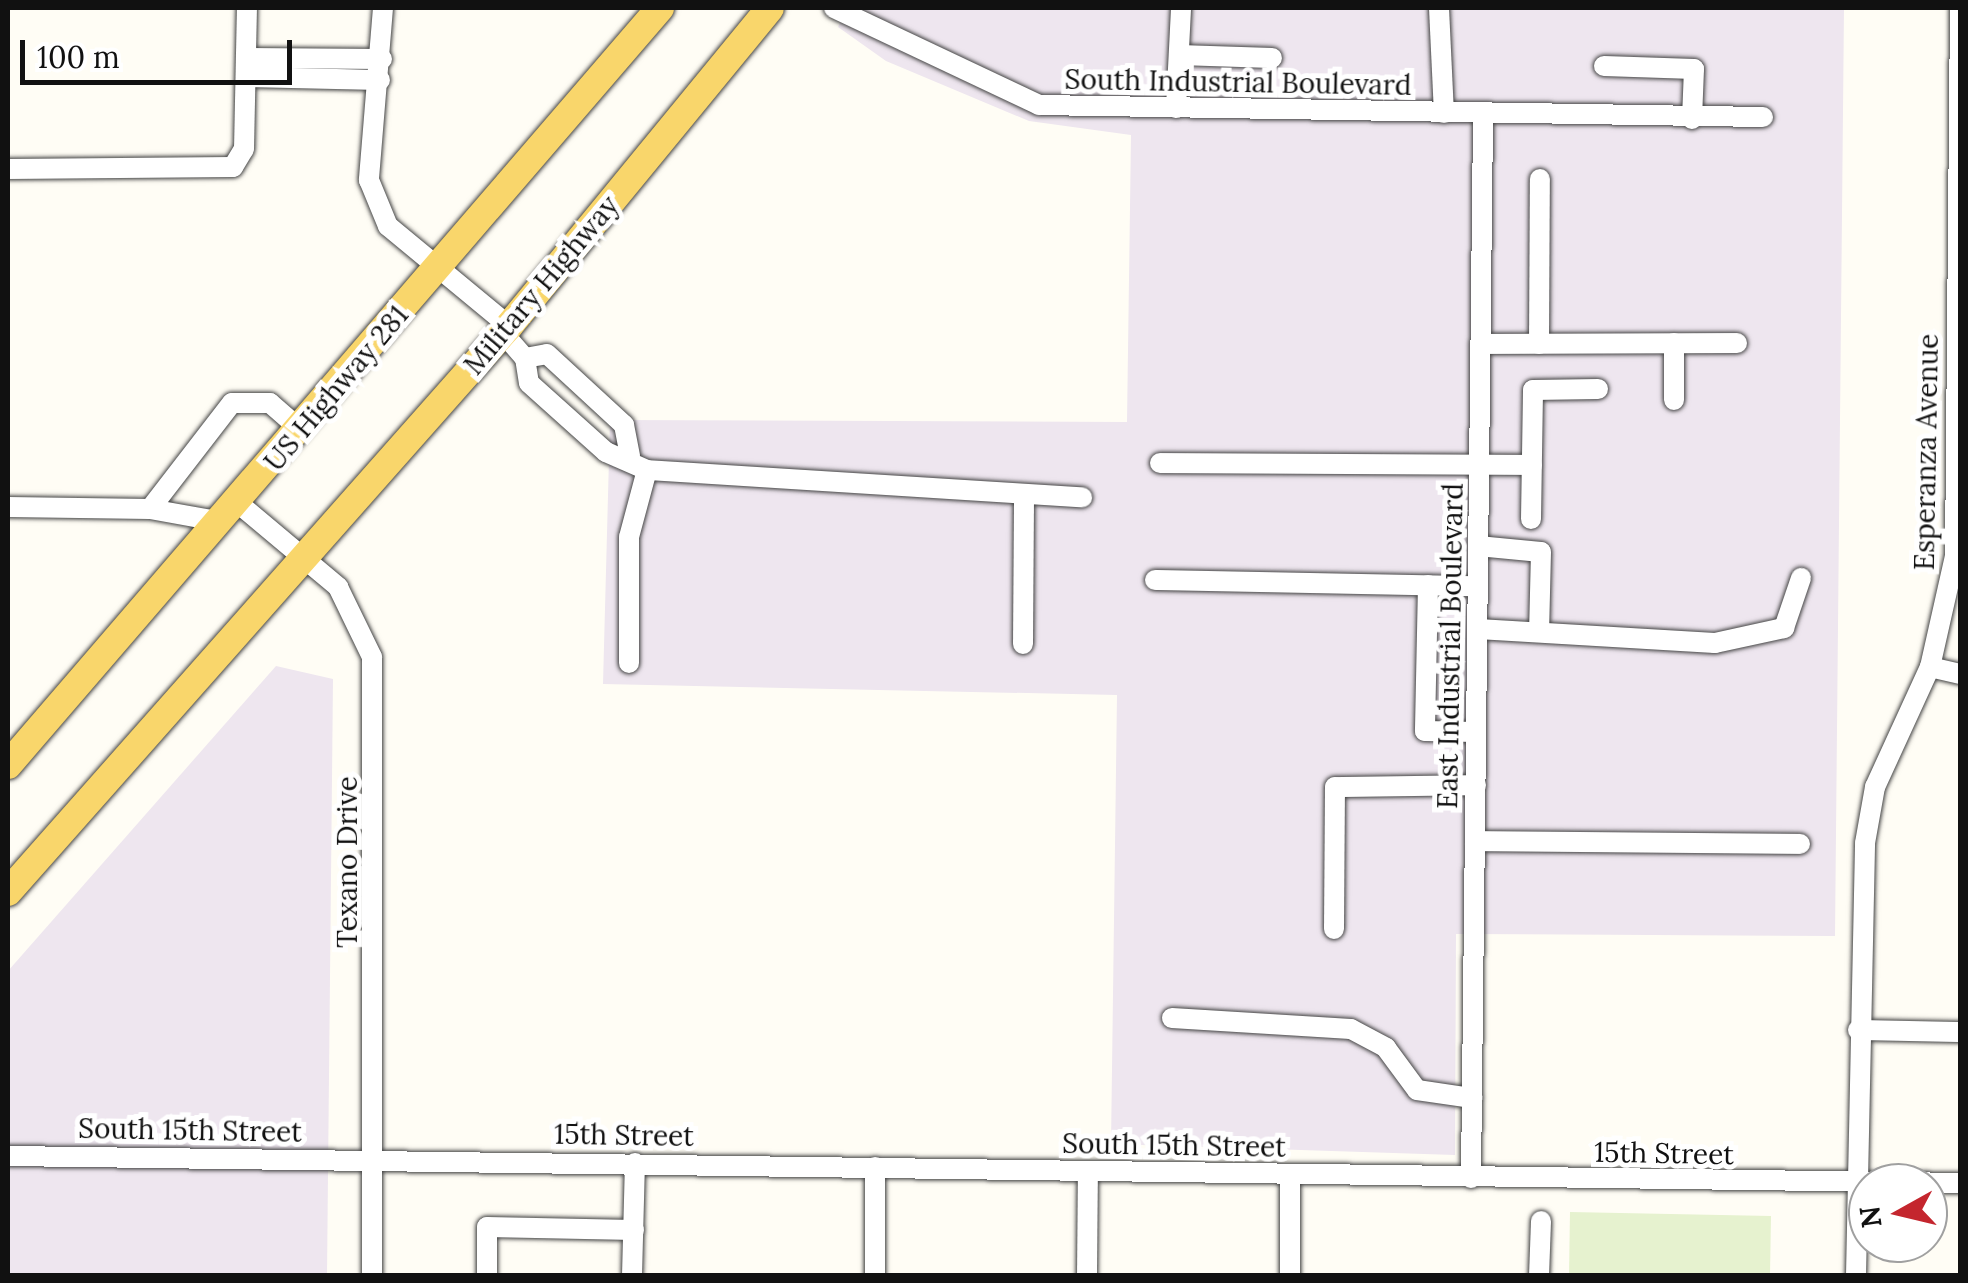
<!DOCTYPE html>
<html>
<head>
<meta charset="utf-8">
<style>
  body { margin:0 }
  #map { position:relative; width:1968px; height:1283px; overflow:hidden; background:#fffdf5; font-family:Lora,serif }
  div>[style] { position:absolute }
  .industrial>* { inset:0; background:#eee6ef }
  .pitch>* { inset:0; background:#e6f2cf }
  .roads { filter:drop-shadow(0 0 2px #444) drop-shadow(0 0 2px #444) }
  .minor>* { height:20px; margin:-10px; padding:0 10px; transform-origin:10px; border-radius:10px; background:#fff }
  .major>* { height:28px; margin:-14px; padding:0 14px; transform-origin:14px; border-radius:14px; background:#f9d66b }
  span { translate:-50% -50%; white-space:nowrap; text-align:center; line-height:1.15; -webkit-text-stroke:10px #fff; paint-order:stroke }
  .street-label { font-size:28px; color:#111 }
  .frame { position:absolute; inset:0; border:10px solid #111; pointer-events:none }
  .north { position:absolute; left:1848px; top:1163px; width:100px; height:100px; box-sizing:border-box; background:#fff; border:2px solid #a0a0a0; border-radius:50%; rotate:262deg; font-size:28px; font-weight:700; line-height:40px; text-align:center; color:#111 }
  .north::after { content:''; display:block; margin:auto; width:35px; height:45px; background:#c4262e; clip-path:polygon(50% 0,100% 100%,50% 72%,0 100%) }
  .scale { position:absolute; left:20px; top:40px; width:272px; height:45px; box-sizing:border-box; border:5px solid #111; border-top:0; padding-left:12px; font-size:30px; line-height:35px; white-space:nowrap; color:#111; -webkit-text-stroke:8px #fff; paint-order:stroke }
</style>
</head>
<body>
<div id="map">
  <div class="industrial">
    <i style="clip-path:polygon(847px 8px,1844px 8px,1835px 936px,1456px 934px,1455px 1155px,1111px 1144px,1117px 695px,603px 684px,610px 420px,1127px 422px,1131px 135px,1029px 121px,886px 61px,838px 27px)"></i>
    <i style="clip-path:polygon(276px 666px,333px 679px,327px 1275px,8px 1276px,8px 971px)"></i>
  </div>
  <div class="pitch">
    <i style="clip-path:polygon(1570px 1212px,1771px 1216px,1770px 1275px,1569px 1275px)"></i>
  </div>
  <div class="roads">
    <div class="minor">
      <i style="left:383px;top:8px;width:173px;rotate:94.7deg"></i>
      <i style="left:369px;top:180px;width:50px;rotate:67.6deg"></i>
      <i style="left:388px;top:226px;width:157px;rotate:39.6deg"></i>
      <i style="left:834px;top:8px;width:227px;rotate:25.3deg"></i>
      <i style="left:1039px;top:105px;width:724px;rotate:0.95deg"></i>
      <i style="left:1439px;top:8px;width:105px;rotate:87.3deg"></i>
      <i style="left:1179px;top:55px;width:93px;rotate:1.8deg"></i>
      <i style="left:247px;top:58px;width:135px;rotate:0.4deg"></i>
      <i style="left:1604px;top:66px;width:90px;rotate:1.9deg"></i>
      <i style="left:1694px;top:69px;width:50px;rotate:92.3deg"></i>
      <i style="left:247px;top:77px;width:133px;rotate:1.3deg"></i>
      <i style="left:1176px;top:108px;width:100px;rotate:-87.1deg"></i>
      <i style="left:8px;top:169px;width:225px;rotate:-0.5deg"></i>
      <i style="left:233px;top:167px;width:21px;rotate:-59deg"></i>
      <i style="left:244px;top:149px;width:141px;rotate:-88.8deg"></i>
      <i style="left:503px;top:333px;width:33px;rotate:49deg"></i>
      <i style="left:525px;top:358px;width:25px;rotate:81deg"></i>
      <i style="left:529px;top:383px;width:103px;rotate:41.9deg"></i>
      <i style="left:606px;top:452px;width:45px;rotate:23.7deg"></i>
      <i style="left:647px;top:470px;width:436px;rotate:3.6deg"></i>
      <i style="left:1674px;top:343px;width:57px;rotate:90deg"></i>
      <i style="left:1481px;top:344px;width:256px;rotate:-0.2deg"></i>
      <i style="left:1539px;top:344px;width:165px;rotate:-89.7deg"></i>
      <i style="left:525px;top:358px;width:22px;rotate:-10deg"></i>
      <i style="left:547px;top:354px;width:105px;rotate:42.7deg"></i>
      <i style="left:624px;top:425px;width:32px;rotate:79deg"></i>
      <i style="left:1160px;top:463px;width:372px;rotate:0.3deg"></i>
      <i style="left:238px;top:503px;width:131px;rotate:40deg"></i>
      <i style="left:338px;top:587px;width:78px;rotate:64.1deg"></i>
      <i style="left:372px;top:657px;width:619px;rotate:90deg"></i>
      <i style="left:8px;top:507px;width:142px;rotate:0.8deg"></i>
      <i style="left:150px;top:509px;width:73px;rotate:10.2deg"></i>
      <i style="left:150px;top:509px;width:134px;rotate:-52.3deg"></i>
      <i style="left:232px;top:403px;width:38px"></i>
      <i style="left:270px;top:403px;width:41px;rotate:41.1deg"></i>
      <i style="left:1531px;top:519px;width:129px;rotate:-89.1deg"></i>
      <i style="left:1533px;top:390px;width:65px;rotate:-0.9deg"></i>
      <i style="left:1478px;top:546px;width:63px;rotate:5.4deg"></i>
      <i style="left:1541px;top:552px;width:80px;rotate:91.4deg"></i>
      <i style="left:1155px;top:580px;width:323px;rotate:1.1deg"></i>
      <i style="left:1428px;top:585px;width:146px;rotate:91.2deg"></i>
      <i style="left:1425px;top:731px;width:51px;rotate:1.1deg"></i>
      <i style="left:1478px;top:629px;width:237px;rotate:3.4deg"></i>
      <i style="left:1715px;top:643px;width:71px;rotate:-12.3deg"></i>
      <i style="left:1784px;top:628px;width:53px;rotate:-71.2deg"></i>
      <i style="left:1023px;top:644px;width:145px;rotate:-89.6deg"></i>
      <i style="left:629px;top:663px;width:126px;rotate:-90deg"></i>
      <i style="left:629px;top:537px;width:69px;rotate:-75deg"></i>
      <i style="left:1930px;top:667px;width:31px;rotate:13deg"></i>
      <i style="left:1475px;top:841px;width:325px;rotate:0.5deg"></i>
      <i style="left:1334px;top:929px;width:142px;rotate:-89.6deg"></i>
      <i style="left:1335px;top:787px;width:141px;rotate:-0.8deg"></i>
      <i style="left:1172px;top:1018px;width:179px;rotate:3.5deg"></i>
      <i style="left:1351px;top:1029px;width:40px;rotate:28deg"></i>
      <i style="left:1386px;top:1048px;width:52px;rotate:53.6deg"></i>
      <i style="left:1417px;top:1090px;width:56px;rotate:8.3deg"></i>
      <i style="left:1858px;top:1030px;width:102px;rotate:1.1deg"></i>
      <i style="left:8px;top:1156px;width:1952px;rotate:0.79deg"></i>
      <i style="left:1471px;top:1178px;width:1064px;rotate:-89.35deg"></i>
      <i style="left:487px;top:1276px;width:49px;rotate:-90deg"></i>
      <i style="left:487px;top:1227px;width:147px;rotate:1.2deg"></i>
      <i style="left:632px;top:1276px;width:113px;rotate:-88.5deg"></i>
      <i style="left:875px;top:1276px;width:109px;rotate:-90deg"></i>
      <i style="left:1087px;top:1276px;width:105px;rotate:-89.5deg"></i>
      <i style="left:1290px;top:1276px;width:100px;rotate:-90deg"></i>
      <i style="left:1539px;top:1276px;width:55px;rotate:-87.9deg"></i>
      <i style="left:1856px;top:1276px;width:433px;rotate:-88.8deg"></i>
      <i style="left:1865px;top:843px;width:57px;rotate:-79.9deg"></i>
      <i style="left:1875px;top:787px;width:132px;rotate:-65.4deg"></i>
      <i style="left:1930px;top:667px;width:114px;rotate:-77.3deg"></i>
      <i style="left:1955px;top:556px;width:548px;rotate:-89.48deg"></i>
    </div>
    <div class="major">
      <i style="left:8px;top:765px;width:999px;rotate:-49.26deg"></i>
      <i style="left:8px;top:892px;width:756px;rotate:-48.49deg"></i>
      <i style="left:509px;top:326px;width:411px;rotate:-50.6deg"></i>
    </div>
  </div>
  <div class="street-label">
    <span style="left:1238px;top:82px;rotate:1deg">South Industrial Boulevard</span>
    <span style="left:541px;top:285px;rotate:-50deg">Military Highway</span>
    <span style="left:336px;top:388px;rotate:-50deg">US Highway 281</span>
    <span style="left:1926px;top:452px;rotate:-89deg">Esperanza Avenue</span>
    <span style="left:1450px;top:646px;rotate:-89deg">East Industrial Boulevard</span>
    <span style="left:347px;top:862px;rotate:-90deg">Texano Drive</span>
    <span style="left:190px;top:1130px;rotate:1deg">South 15th Street</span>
    <span style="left:624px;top:1135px;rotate:1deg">15th Street</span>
    <span style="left:1174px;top:1145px;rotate:1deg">South 15th Street</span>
    <span style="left:1664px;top:1153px;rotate:1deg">15th Street</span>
  </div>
  <div class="frame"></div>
  <div class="north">N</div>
  <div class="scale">100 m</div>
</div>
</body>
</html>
